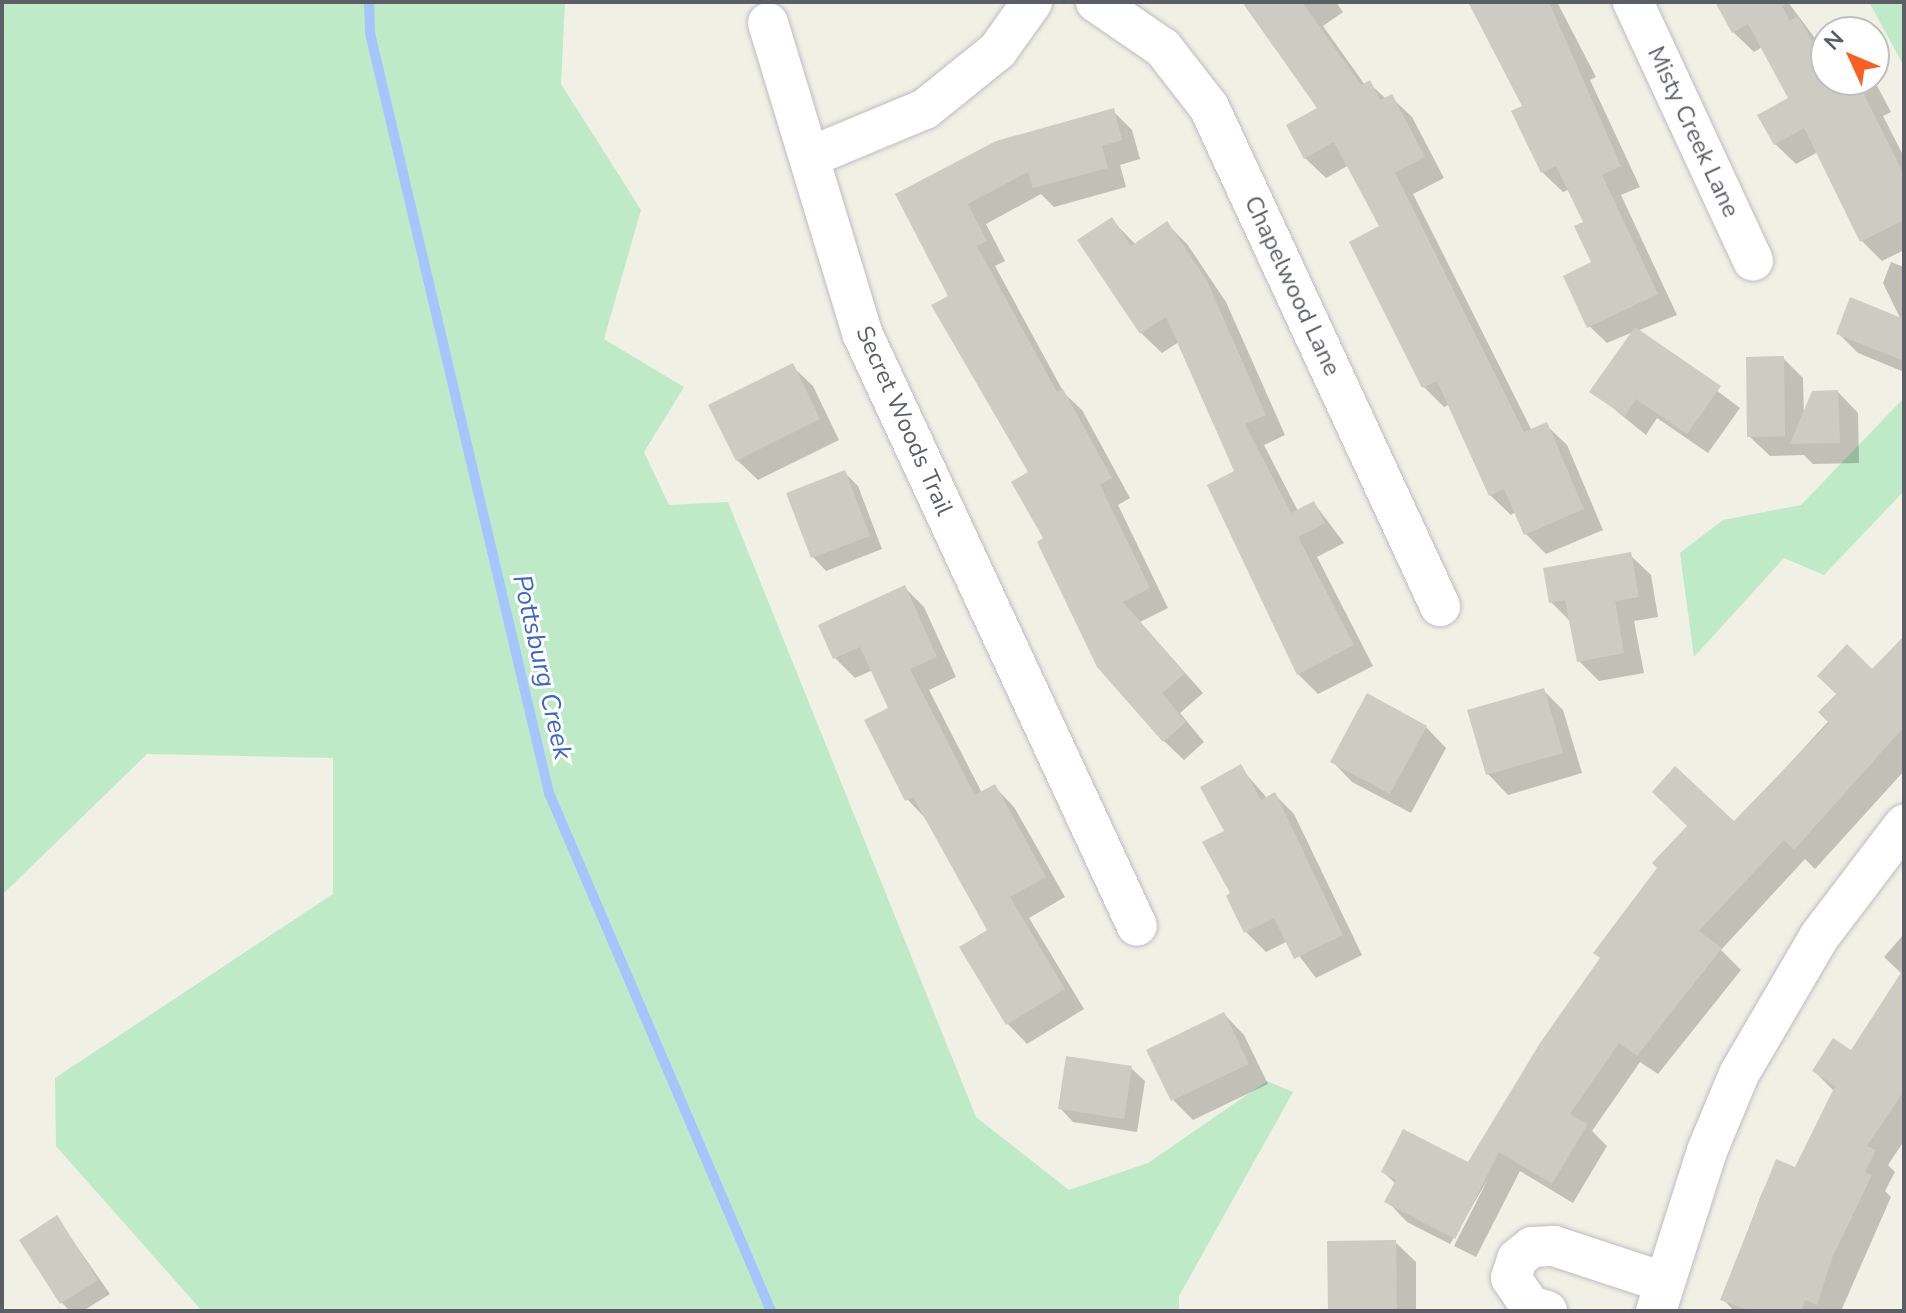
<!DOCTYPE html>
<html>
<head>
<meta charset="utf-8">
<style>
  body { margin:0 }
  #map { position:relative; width:1906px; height:1313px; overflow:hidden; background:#f0f0e4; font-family:"Nunito Sans",sans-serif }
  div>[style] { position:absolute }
  .green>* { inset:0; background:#beeac7 }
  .shadow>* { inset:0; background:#0003 }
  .stream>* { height:10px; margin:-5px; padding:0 5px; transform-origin:5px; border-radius:5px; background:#a5c5ff }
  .building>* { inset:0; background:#cdccc3 }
  .roads { filter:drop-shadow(0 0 2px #bcbdc4) drop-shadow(0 0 2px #bcbdc4) }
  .minor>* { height:40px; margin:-20px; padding:0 20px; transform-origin:20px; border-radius:20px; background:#fff }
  span { translate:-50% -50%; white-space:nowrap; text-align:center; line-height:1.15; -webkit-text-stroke:6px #fff; paint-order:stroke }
  .street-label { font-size:24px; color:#5c5e66 }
  .water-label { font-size:26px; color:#3b64ce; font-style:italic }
  .frame { position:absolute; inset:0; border:4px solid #5c5e66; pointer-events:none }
  .north { position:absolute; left:1810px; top:16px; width:80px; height:80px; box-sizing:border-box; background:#fff; border:2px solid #bebfc2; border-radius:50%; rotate:314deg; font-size:22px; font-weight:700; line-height:32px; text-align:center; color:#5c5e66 }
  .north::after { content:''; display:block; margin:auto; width:28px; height:36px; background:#f95f21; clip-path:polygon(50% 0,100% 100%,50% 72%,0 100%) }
</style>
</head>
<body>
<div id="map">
  <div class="green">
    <i style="clip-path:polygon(2px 2px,565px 2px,561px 84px,641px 210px,604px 339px,684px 387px,644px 452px,669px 505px,728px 502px,976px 1117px,1069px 1190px,1148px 1163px,1267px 1081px,1293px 1092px,1179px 1296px,1179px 1311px,202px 1311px,56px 1146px,55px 1078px,333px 894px,333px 758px,147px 754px,2px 895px)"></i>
    <i style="clip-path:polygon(1869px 2px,1904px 2px,1904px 66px)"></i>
    <i style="clip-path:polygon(1904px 398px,1904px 491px,1824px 575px,1784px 558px,1694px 657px,1680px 553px,1723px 520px,1801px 505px)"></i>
  </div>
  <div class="shadow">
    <i style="clip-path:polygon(1244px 2px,1336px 2px,1343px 12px,1323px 26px,1365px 85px,1369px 83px,1386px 99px,1391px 97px,1412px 117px,1444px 178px,1413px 194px,1532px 431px,1546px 425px,1567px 445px,1603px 530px,1546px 554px,1526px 534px,1516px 512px,1511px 515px,1490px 495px,1450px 404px,1444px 407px,1424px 387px,1382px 227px,1349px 165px,1326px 178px,1305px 158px,1320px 109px)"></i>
    <i style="clip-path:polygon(1470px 2px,1557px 2px,1596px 77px,1590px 80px,1640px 187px,1621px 195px,1677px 315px,1637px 331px,1740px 408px,1708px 453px,1657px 418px,1646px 435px,1592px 391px,1633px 332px,1607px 343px,1586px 323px,1593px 263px,1586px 223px,1570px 189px,1563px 192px,1542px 172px,1525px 107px)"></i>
    <i style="clip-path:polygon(1717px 2px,1788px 2px,1826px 53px,1826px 80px,1874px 80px,1891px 112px,1883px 116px,1904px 157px,1904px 250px,1882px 261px,1862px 241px,1818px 152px,1796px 164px,1775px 144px,1791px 98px,1762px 47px,1754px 52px,1733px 32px)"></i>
    <i style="clip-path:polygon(1113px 111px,1132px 130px,1140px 159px,1120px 165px,1126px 187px,1054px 207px,1041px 194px,986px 224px,1005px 261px,995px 266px,1064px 393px,1082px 410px,1130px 498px,1118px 505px,1168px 608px,1140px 622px,1203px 693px,1180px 713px,1204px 742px,1184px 760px,1164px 741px,1046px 539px,1031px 473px,951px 296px,897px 195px)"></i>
    <i style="clip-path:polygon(1112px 220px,1136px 245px,1167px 224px,1187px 244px,1226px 302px,1285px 435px,1264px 445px,1298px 511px,1314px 503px,1344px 543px,1317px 557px,1373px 666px,1318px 694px,1298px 674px,1236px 472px,1179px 342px,1162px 353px,1143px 335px,1175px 314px,1143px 335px,1080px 241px)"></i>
    <i style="clip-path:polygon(1891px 262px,1904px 267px,1904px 372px,1858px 353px,1838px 333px,1901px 320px,1883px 283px)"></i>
    <i style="clip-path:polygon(1783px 358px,1803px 378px,1804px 417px,1838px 392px,1858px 413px,1859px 463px,1813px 464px,1804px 455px,1770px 456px,1749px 436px)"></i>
    <i style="clip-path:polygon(792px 366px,813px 386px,839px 440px,758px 480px,737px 460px)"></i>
    <i style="clip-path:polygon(844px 472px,858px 486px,882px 549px,826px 571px,813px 557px)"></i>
    <i style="clip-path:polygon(1630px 555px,1651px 575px,1658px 617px,1634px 621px,1644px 673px,1599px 681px,1579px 661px,1571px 622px,1551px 602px)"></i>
    <i style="clip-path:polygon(904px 587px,924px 607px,956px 677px,929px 690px,982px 793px,994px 786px,1014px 807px,1065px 897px,1029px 918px,1084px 1009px,1027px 1044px,1007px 1023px,990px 931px,927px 820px,907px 799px,891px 709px,873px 670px,855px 678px,835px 658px)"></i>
    <i style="clip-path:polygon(1904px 639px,1904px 771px,1815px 869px,1805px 859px,1721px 950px,1741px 970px,1658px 1074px,1640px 1062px,1592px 1131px,1607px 1146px,1573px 1203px,1520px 1171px,1476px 1257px,1454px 1246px,1488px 1179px,1450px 1244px,1407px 1222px,1387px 1201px,1396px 1184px,1383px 1172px,1469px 1165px,1734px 824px)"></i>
    <i style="clip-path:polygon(1543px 690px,1563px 710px,1582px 773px,1508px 795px,1488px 774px)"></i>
    <i style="clip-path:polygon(1426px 727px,1446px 748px,1411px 813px,1352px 782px,1332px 761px)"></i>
    <i style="clip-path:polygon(1240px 767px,1267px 798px,1274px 794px,1294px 814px,1362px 955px,1316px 978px,1288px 941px,1266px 952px,1246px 932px,1233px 894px,1226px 831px)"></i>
    <i style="clip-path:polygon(1904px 934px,1904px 1141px,1888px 1165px,1895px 1172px,1885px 1191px,1891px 1197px,1841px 1311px,1734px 1311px,1723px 1299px,1761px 1195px,1777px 1161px,1796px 1170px,1834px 1091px,1814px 1071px,1851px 1053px,1902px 974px,1884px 957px)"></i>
    <i style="clip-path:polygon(1224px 1014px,1244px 1035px,1268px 1084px,1193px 1120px,1173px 1100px,1153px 1049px)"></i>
    <i style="clip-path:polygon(1131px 1068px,1145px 1081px,1137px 1132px,1073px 1122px,1060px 1108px)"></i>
    <i style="clip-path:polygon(57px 1218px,110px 1294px,83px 1311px,70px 1311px,62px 1303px,22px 1240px)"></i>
    <i style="clip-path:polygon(1395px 1242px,1416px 1262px,1416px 1311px,1330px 1311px)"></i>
  </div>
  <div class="stream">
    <i style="left:369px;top:2px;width:31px;rotate:88deg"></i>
    <i style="left:370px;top:33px;width:781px;rotate:76.75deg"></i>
    <i style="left:549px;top:793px;width:564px;rotate:66.8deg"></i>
  </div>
  <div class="building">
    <i style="clip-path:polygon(1242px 2px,1302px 2px,1361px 85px,1370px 80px,1380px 100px,1392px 94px,1425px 157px,1395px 173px,1524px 432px,1547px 422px,1584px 509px,1524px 535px,1504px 489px,1489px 496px,1437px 381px,1422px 388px,1349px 242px,1379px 226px,1334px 142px,1304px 159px,1286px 125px,1317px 108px)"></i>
    <i style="clip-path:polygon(1468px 2px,1549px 2px,1621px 166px,1602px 175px,1658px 294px,1587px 328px,1563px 276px,1591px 262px,1574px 226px,1583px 222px,1556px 166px,1541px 173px,1511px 111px,1522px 106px)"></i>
    <i style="clip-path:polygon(1715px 2px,1789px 2px,1782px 6px,1790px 21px,1798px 16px,1826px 66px,1826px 80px,1857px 80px,1904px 175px,1904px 220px,1860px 242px,1804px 128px,1774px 145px,1757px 115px,1788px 98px,1748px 24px,1732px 33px)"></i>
    <i style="clip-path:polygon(1114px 108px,1122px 140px,1102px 146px,1108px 168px,1033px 188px,1028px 172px,968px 204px,987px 241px,977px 246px,1057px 392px,1063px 389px,1112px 478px,1100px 485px,1150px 588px,1123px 602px,1185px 673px,1162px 693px,1186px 722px,1163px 742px,1097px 667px,1037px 542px,1043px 538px,1011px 482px,1028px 472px,931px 305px,948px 296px,895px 194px,996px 141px)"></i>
    <i style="clip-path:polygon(1112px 217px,1131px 246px,1167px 221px,1206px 279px,1266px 415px,1245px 424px,1291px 513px,1314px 501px,1325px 523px,1298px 537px,1354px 645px,1297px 675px,1207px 485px,1234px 471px,1166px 317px,1140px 334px,1077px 240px)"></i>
    <i style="clip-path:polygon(1850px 297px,1904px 319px,1904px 361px,1836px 334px)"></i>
    <i style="clip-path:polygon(1635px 327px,1721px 386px,1687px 434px,1636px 399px,1625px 416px,1589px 392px)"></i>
    <i style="clip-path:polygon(1784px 356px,1785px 436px,1747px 437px,1746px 357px)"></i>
    <i style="clip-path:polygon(793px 363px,820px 419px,736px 461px,708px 405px)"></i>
    <i style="clip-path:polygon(1838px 390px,1840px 443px,1790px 444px,1812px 391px)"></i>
    <i style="clip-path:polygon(845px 470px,870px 536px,811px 558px,786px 493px)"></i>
    <i style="clip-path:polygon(1631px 552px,1639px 597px,1615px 601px,1624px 653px,1577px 662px,1565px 600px,1549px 603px,1543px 568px)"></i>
    <i style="clip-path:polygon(905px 585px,937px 657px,910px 669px,975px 795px,995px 784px,1046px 877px,1010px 897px,1065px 989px,1006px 1025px,959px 947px,987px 930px,913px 797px,905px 801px,864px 720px,888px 708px,860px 647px,833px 659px,818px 625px)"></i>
    <i style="clip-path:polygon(1904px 636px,1904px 727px,1794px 850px,1784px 840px,1699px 931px,1722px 948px,1637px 1056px,1619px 1043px,1570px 1114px,1588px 1124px,1552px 1184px,1499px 1152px,1455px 1239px,1384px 1202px,1396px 1180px,1381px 1172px,1403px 1129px,1468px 1162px,1540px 1043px,1600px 958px,1593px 953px,1657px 868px,1652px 863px,1687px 826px,1652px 792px,1675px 766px,1734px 821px,1829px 723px,1818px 712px,1836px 694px,1817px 676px,1847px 644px,1872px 669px)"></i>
    <i style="clip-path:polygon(1544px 688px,1563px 753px,1486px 775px,1467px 710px)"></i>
    <i style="clip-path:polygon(1367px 693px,1427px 726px,1390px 794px,1330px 762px)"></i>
    <i style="clip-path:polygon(1241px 764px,1261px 800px,1275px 792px,1343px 935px,1294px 959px,1274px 918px,1244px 933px,1226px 896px,1230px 893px,1202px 842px,1224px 831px,1200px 787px)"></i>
    <i style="clip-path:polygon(1904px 968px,1904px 1091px,1867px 1146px,1876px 1150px,1865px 1172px,1872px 1175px,1832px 1258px,1817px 1305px,1805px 1300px,1801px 1311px,1750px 1311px,1720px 1300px,1776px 1159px,1795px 1167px,1835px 1086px,1812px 1071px,1833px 1038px,1851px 1050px)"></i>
    <i style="clip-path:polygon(1224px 1012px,1249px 1064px,1171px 1101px,1146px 1050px)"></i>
    <i style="clip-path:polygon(1066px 1056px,1132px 1066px,1124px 1119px,1058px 1109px)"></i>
    <i style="clip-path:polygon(57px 1215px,98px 1280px,60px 1304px,19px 1240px)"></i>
    <i style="clip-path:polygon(1396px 1240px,1397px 1311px,1328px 1311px,1327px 1241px)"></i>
  </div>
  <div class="roads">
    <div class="minor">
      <i style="left:1096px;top:2px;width:81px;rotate:34.5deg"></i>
      <i style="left:1163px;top:48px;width:75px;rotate:52.1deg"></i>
      <i style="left:1209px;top:107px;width:550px;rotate:65.16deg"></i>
      <i style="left:1633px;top:2px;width:285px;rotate:65.1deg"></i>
      <i style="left:768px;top:23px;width:326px;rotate:73.1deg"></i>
      <i style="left:863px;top:335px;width:651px;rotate:65.13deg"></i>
      <i style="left:812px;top:156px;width:122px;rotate:-22.6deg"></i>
      <i style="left:925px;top:109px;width:94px;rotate:-38.9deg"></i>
      <i style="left:998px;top:50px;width:59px;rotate:-54.7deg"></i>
      <i style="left:1547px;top:1311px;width:18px;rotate:-164deg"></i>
      <i style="left:1530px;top:1306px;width:34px;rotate:-124deg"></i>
      <i style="left:1511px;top:1278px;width:20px;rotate:-72deg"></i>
      <i style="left:1517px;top:1259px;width:19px;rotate:-39deg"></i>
      <i style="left:1532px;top:1247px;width:22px;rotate:-3deg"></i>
      <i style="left:1554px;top:1246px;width:115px;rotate:18.3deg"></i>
      <i style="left:1656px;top:1311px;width:168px;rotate:-72.3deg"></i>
      <i style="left:1707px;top:1151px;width:83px;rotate:-67.4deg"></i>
      <i style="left:1739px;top:1074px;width:159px;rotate:-59.7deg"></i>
      <i style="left:1819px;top:937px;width:141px;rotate:-52.8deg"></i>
    </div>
  </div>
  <div class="street-label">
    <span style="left:1693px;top:132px;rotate:65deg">Misty Creek Lane</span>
    <span style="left:1292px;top:286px;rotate:65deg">Chapelwood Lane</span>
    <span style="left:904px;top:421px;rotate:66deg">Secret Woods Trail</span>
  </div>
  <div class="water-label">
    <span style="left:542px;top:667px;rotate:77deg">Pottsburg Creek</span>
  </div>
  <div class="frame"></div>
  <div class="north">N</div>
</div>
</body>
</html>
